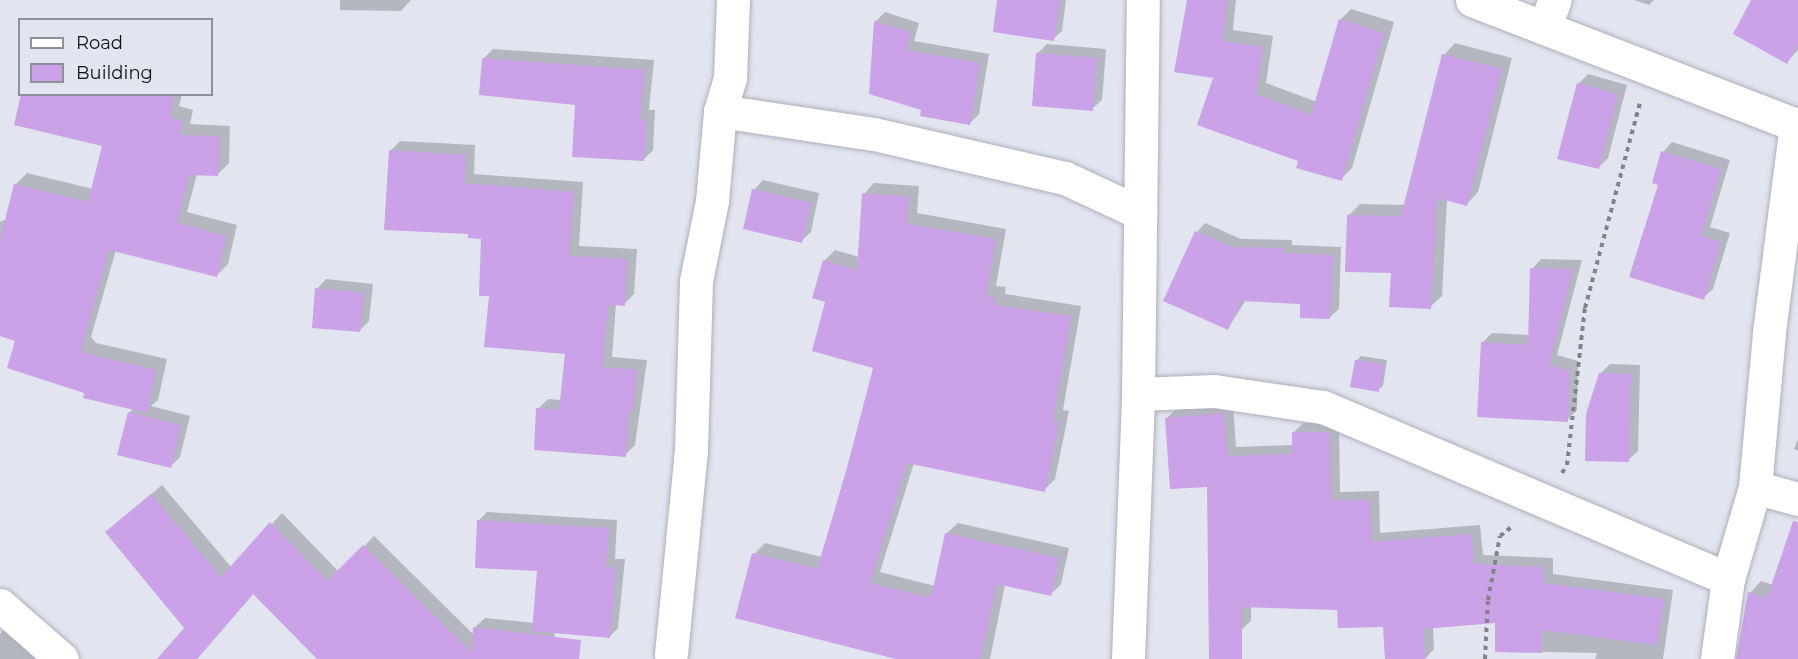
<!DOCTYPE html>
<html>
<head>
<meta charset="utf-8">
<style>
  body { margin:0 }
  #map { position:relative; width:1798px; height:659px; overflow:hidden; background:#e2e4f0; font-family:Montserrat,sans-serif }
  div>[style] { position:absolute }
  .shadow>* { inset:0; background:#0003 }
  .building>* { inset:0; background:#cba1e8 }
  .path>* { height:4px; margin-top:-2px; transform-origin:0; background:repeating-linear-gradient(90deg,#81838b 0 4.5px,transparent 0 9px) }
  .roads { filter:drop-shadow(0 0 2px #adafbb) drop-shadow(0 0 2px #adafbb) }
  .minor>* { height:33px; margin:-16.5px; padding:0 16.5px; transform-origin:16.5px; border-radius:16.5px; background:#fff }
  span { translate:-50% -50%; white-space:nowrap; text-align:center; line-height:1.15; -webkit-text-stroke:5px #e2e4f0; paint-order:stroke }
  .legend { position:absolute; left:18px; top:18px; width:195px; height:78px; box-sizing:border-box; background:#e2e4f0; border:2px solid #8e9099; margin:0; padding:8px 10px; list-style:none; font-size:18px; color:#111216 }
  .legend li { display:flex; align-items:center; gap:12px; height:30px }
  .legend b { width:30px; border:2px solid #8e9099 }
</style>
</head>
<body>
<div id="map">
  <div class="shadow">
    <i style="clip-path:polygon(340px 0,411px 0,401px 11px,340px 10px)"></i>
    <i style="clip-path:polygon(999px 0,1066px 0,1062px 31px,1053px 39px)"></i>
    <i style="clip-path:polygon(1188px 0,1236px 0,1233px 30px,1273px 36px,1266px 83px,1317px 102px,1340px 20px,1351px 9px,1394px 22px,1352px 168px,1341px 179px,1300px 160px,1215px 77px)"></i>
    <i style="clip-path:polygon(1634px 0,1654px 0,1649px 5px)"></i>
    <i style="clip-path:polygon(1752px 0,1798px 0,1798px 50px,1787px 62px)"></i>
    <i style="clip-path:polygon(885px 12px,919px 23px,914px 41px,989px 54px,979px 114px,969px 124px,923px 109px,875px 22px)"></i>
    <i style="clip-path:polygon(1455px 43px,1512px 58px,1478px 192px,1467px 204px,1447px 199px,1442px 296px,1430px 307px,1392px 271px,1348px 216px,1360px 204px,1406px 205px,1444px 55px)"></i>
    <i style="clip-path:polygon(1047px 44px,1106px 49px,1102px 100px,1092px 109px,1037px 54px)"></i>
    <i style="clip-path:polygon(493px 49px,654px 60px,649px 110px,655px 110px,653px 150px,643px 160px,577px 103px,484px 58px)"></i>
    <i style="clip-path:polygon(1588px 74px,1627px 85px,1608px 158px,1599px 167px,1578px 84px)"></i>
    <i style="clip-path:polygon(24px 94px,182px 94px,179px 106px,193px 110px,190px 124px,230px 126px,229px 163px,218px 174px,197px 174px,187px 212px,237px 225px,228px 264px,217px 275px,116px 250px,91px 337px,96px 343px,167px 359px,158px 400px,151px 406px,190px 416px,180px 457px,170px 467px,130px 412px,134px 408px,86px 392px,17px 340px,0 335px,0 222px,7px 219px,16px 184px,27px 173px,93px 189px,104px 145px)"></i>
    <i style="clip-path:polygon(400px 141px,475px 145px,474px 174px,583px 182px,579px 246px,637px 249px,634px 294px,624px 304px,616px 304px,612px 357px,647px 360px,635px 445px,625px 455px,538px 409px,548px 399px,562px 400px,567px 353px,490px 295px,482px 237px,469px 233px,390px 151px)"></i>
    <i style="clip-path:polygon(1672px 142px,1730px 160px,1710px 227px,1730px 233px,1713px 289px,1703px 298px,1660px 184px,1663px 152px)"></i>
    <i style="clip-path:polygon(763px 180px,819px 193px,811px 232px,801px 241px,754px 190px)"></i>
    <i style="clip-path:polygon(874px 183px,919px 186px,917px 213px,1006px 229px,996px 286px,1006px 287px,1005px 294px,1081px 306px,1063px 410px,1069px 411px,1055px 479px,1044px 490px,914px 463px,880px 572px,935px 586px,947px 533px,958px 523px,1069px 548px,1061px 584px,1050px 595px,1005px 585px,990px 659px,896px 659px,754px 554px,765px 543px,822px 557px,875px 367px,827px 301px,824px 261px,835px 250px,859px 257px,864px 194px)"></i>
    <i style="clip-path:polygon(1205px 223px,1241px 239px,1292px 240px,1292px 245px,1341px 247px,1339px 309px,1330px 317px,1302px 302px,1246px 300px,1228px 328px,1165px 300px,1197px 232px)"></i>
    <i style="clip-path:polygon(1541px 259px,1582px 260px,1557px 355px,1578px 361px,1577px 410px,1567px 420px,1482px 343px,1492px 333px,1530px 335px,1532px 269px)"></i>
    <i style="clip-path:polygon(326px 279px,373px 284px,369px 321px,359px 331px,317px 289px)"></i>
    <i style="clip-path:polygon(1361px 356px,1387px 360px,1383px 386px,1378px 390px,1356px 361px)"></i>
    <i style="clip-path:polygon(1610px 364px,1640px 365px,1638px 451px,1628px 460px,1600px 374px)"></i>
    <i style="clip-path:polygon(1233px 404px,1236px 447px,1294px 445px,1294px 432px,1303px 423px,1339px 423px,1340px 492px,1379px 491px,1380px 533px,1480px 525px,1483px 555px,1553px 558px,1553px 574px,1673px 590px,1663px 659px,1595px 659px,1597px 653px,1496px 651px,1497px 621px,1433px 627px,1434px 649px,1425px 659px,1386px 659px,1384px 625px,1339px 609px,1251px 606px,1251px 621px,1241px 630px,1208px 485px,1167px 418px,1176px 409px)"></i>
    <i style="clip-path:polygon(1798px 439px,1798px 451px,1794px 449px)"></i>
    <i style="clip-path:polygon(162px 485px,232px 568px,282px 513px,339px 572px,374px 536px,474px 635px,474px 628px,485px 618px,535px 623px,539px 569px,478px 521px,487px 512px,617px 520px,615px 559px,625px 559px,618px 628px,609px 637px,555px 632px,552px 659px,319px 659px,254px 593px,197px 659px,161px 659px,186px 628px,107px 532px)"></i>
    <i style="clip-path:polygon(1798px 534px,1798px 659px,1738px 658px,1750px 593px,1761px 581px,1773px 585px)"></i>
    <i style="clip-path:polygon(5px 629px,46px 659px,0 659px,0 634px)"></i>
  </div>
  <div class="building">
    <i style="clip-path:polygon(997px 0,1060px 0,1054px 41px,993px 32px)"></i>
    <i style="clip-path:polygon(1187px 0,1227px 0,1223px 41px,1263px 47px,1256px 94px,1311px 115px,1339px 19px,1384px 33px,1342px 181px,1296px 168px,1298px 161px,1197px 125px,1213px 78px,1174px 72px)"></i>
    <i style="clip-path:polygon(1751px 0,1798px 0,1798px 44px,1787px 64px,1733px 34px)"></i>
    <i style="clip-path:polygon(874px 21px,911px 32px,905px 50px,980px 63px,970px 125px,920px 116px,921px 110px,869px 94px)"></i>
    <i style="clip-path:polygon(1036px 53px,1097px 58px,1093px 111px,1032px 106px)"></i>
    <i style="clip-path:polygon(1442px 54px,1502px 69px,1467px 206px,1437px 198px,1431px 309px,1389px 307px,1391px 273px,1345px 272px,1347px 215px,1401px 216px)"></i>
    <i style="clip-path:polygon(482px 58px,645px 70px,640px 119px,646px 119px,644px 161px,572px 157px,575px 105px,479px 95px)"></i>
    <i style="clip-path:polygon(1577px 83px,1618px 94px,1599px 169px,1557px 159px)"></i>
    <i style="clip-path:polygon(21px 94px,174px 94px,169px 117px,183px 121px,179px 135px,220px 136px,218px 176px,189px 175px,177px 223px,226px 236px,217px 277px,109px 250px,81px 349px,85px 353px,156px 370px,147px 413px,83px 398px,84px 393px,7px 368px,15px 341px,0 336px,0 240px,14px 184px,88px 202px,102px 146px,14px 125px)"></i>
    <i style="clip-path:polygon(389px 150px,466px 155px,464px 183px,574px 192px,569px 256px,627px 259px,625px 306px,608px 305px,602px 367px,637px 370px,633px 410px,629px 410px,626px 457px,534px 450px,536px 408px,559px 410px,565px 354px,484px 347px,489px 296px,479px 296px,481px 239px,468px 238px,468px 234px,384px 230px)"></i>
    <i style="clip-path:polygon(1661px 151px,1721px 169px,1701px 236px,1721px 242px,1704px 300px,1629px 277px,1658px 185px,1652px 183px)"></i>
    <i style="clip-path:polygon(752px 189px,811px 203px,802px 243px,743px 229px)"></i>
    <i style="clip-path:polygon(862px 193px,909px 197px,907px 224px,996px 239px,986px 296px,996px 298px,995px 305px,1071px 316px,1053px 421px,1059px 422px,1045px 492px,907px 463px,870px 583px,927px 597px,932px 593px,945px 533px,1059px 558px,1051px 596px,997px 584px,980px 659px,896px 659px,735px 618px,752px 553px,817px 569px,846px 472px,873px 368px,812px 351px,825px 302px,812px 298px,823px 260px,857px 270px)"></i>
    <i style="clip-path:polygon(1195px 231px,1232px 247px,1284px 248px,1284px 253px,1333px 255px,1330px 319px,1300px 318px,1300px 304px,1242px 301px,1228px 330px,1163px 301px)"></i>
    <i style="clip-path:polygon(1530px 268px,1573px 269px,1549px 365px,1570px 371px,1568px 422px,1477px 417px,1481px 342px,1528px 345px)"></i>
    <i style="clip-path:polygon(315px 288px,364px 293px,360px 332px,312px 328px)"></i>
    <i style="clip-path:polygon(1355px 360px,1384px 364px,1379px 392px,1350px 387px)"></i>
    <i style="clip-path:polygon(1599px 373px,1631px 374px,1629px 462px,1585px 461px,1586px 414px)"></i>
    <i style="clip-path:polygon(128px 412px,181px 425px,171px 468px,117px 455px)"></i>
    <i style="clip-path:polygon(1224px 413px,1227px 456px,1292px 454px,1292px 432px,1330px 432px,1331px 500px,1370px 500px,1371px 542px,1471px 534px,1474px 564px,1544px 567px,1544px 583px,1664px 599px,1657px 645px,1542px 630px,1542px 653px,1495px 652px,1495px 623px,1423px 629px,1425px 659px,1385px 659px,1383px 627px,1338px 628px,1337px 610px,1242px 607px,1242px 659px,1209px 659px,1207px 487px,1170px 489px,1165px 418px)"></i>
    <i style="clip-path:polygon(151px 494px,221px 577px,270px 522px,327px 581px,363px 545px,472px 653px,473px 627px,581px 640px,579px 659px,317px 659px,253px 594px,197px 659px,157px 659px,184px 628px,105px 532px)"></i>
    <i style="clip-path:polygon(477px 520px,609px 528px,606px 567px,616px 567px,610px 638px,532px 631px,537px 571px,475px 568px)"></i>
    <i style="clip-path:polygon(1793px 521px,1798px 522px,1798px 659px,1736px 659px,1748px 592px,1767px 598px)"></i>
  </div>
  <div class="path">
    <i style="left:1562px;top:473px;width:9px;rotate:-58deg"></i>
    <i style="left:1567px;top:465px;width:158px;rotate:-83.5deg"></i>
    <i style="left:1585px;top:308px;width:212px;rotate:-75deg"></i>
    <i style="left:1485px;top:659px;width:59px;rotate:-87.1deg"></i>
    <i style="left:1488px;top:600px;width:65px;rotate:-79.4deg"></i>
    <i style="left:1500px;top:536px;width:16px;rotate:-38deg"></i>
  </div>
  <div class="roads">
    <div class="minor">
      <i style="left:1472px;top:0;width:350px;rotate:21.1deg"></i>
      <i style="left:1544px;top:28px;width:30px;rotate:-69deg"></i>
      <i style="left:720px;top:111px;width:156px;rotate:8.5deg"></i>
      <i style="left:874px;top:134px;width:196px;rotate:13deg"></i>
      <i style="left:1065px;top:178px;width:83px;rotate:25deg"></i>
      <i style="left:1138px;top:394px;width:76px;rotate:-2.3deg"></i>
      <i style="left:1214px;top:391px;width:110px;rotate:8.4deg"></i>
      <i style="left:1323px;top:407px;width:440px;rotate:23deg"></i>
      <i style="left:1755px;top:487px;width:45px;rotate:15.6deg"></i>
      <i style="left:0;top:605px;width:82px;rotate:41.1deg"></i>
      <i style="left:671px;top:654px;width:205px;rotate:-84.4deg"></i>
      <i style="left:691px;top:450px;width:169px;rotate:-88.3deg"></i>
      <i style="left:696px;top:281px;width:82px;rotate:-78.7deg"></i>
      <i style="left:712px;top:201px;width:90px;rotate:-84.9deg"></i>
      <i style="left:720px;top:111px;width:34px;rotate:-73deg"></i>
      <i style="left:730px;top:78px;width:78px;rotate:-87.8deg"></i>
      <i style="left:1128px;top:659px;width:265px;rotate:-87.8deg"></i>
      <i style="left:1138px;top:394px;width:394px;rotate:-89.3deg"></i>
      <i style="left:1717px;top:659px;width:81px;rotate:-82.2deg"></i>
      <i style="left:1728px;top:579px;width:96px;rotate:-73.6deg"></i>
      <i style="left:1755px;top:487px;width:156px;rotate:-84.8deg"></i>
      <i style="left:1769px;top:332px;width:209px;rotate:-82.6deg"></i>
    </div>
  </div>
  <ul class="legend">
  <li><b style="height:8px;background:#fff"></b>Road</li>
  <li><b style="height:16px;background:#cba1e8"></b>Building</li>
  </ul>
</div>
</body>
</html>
